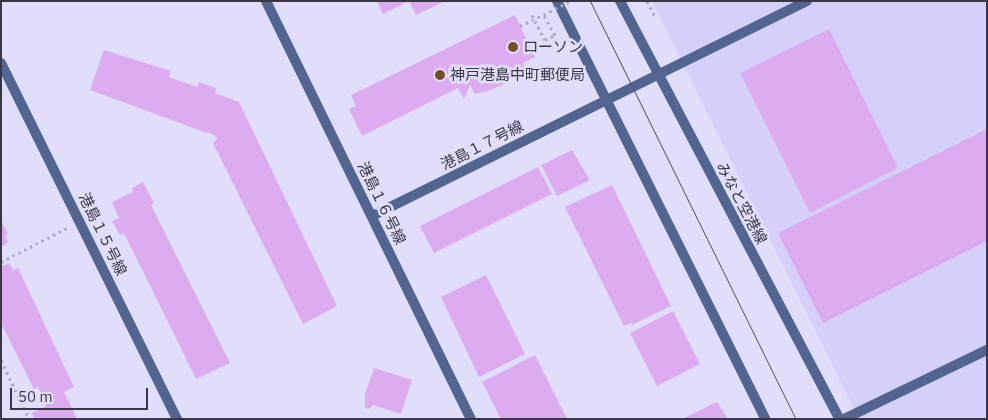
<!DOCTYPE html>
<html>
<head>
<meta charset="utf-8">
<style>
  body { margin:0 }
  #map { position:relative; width:988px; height:420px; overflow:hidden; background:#e1defb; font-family:"IBM Plex Sans","Noto Sans JP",sans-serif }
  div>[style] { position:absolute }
  .built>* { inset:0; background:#d5d0fa }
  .building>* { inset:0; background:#ddacf0 }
  .path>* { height:3px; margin-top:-1.5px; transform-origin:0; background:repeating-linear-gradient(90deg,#aca9c1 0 2.5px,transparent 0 6.5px) }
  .secondary>* { height:10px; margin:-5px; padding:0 5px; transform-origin:5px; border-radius:5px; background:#516590 }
  .tram>* { height:1px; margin:-0.5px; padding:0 0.5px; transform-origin:0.5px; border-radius:0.5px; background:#5a5868 }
  .path-bridge>* { height:3px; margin-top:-1.5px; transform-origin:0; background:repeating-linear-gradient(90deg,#aca9c1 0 2.5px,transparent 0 6.5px) }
  .dots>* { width:14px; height:14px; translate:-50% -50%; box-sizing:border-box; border:2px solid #e1defb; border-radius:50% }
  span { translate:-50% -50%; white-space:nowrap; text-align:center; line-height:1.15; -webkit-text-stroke:5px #e1defb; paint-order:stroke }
  .poi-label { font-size:15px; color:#393745 }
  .left { translate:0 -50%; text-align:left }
  .street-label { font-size:15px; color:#393745 }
  .frame { position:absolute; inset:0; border:2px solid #393745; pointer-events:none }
  .scale { position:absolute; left:10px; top:388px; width:138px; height:22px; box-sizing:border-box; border:2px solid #393745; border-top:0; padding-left:6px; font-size:15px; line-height:18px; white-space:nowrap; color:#393745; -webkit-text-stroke:4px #e1defb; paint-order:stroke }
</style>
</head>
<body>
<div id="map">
  <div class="built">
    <i style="clip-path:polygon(652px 1px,987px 1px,987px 419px,859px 419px)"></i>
  </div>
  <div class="building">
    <i style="clip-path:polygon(377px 1px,409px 1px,383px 14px)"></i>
    <i style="clip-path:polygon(409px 1px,445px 1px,416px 15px)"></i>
    <i style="clip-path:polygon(515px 15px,535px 57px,523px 63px,526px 69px,502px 85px,488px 91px,475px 94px,470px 85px,464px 99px,458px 88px,362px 136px,349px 109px,356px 106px,351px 95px)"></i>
    <i style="clip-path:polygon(829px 29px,898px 168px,810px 213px,740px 73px)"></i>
    <i style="clip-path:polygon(104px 50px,171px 71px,169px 77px,197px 87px,199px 82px,216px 88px,215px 93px,239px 102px,337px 306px,303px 324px,213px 143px,218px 138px,208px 132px,207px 133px,90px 90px)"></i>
    <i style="clip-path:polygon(987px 129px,987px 241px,823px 323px,778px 233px)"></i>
    <i style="clip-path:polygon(572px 150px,590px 180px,557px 196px,541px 165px)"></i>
    <i style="clip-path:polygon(538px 167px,552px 194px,434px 253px,420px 226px)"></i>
    <i style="clip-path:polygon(143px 182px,154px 203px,151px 205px,230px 363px,196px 379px,124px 233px,120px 235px,112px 221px,119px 218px,112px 202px,133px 192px,132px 188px)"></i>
    <i style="clip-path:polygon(612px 185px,671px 306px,632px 325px,631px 323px,624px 326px,565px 207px)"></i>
    <i style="clip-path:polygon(1px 221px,8px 234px,5px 236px,8px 242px,1px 247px)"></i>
    <i style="clip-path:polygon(9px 263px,13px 270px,18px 268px,74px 387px,64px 392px,77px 419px,35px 419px,32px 413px,46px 406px,38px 387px,34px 389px,1px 323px,1px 267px)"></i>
    <i style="clip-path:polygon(486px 275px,525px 354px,479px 377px,441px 297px)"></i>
    <i style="clip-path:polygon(673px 311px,700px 364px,657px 386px,630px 333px)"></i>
    <i style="clip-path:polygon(535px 355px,567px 419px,501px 419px,482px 382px)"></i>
    <i style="clip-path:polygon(374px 368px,412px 380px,401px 414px,373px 405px,369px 409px,365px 408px,365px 395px)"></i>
    <i style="clip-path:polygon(717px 402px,728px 419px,682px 419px)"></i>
  </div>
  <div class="path">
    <i style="left:647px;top:1px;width:18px;rotate:63deg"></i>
    <i style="left:532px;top:15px;width:28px;rotate:63deg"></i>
    <i style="left:545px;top:40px;width:11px;rotate:-27deg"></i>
    <i style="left:555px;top:35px;width:24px;rotate:-120deg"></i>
    <i style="left:1px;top:262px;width:74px;rotate:-27.3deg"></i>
    <i style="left:1px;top:360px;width:65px;rotate:64.6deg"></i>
  </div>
  <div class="secondary">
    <i style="left:266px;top:1px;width:466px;rotate:63.9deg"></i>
    <i style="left:557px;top:1px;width:467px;rotate:63.5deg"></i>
    <i style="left:620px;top:1px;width:472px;rotate:62.3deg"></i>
    <i style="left:1px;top:63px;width:397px;rotate:63.7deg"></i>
    <i style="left:372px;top:216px;width:485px;rotate:-26.3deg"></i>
    <i style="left:844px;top:419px;width:159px;rotate:-25.8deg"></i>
  </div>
  <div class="tram">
    <i style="left:590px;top:1px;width:466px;rotate:63.8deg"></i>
  </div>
  <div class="path-bridge">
    <i style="left:520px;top:26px;width:57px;rotate:-26.1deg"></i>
  </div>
  <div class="dots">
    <i style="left:513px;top:47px;background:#744e2b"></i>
    <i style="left:440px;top:75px;background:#744e2b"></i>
  </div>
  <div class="poi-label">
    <span class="left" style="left:523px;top:47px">ローソン</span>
    <span class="left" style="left:450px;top:75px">神戸港島中町郵便局</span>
  </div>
  <div class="street-label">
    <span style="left:482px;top:145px;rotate:-27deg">港島１７号線</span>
    <span style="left:382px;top:203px;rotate:64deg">港島１６号線</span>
    <span style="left:742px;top:203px;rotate:62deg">みなと空港線</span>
    <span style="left:103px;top:234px;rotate:64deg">港島１５号線</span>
  </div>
  <div class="frame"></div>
  <div class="scale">50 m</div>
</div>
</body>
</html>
